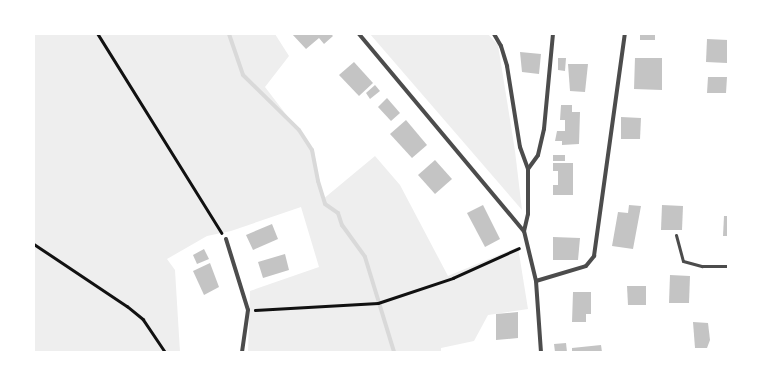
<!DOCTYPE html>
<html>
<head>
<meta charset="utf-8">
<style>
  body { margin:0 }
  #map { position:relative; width:762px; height:386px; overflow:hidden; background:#fff; font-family:Manrope,sans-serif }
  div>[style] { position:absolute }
  .green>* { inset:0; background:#eee }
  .stream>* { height:4px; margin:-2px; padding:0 2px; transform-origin:2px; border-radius:2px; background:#d9d9d9 }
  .building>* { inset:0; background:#c4c4c4 }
  .path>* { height:2.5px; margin:-1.25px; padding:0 1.25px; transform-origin:1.25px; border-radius:1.25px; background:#111 }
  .service>* { height:3px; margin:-1.5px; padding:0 1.5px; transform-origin:1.5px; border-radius:1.5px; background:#4c4c4c }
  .minor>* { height:4px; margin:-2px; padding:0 2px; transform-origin:2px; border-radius:2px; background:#4c4c4c }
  span { translate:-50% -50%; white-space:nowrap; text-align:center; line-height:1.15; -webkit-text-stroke:4px #fff; paint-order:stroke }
  .frame { position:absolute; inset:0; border:35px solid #fff; pointer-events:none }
</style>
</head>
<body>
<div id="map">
  <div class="green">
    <i style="clip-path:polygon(34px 34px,275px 34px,289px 56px,265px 87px,314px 151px,322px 200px,375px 156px,400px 185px,448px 276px,518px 247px,528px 309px,488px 315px,474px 341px,441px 348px,441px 352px,248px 352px,250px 291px,319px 267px,301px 207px,231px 231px,207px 236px,167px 259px,175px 270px,180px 352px,34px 352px)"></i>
    <i style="clip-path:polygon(370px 34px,488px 34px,498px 45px,515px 151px,522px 210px)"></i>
  </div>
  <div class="stream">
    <i style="left:229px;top:34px;width:43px;rotate:71.1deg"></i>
    <i style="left:243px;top:75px;width:78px;rotate:44.5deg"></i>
    <i style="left:299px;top:130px;width:24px;rotate:57deg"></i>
    <i style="left:312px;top:150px;width:32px;rotate:79deg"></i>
    <i style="left:318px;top:181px;width:24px;rotate:73deg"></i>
    <i style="left:325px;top:204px;width:16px;rotate:35deg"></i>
    <i style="left:338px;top:213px;width:13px;rotate:72deg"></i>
    <i style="left:342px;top:225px;width:39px;rotate:54deg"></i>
    <i style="left:365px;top:257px;width:99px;rotate:73deg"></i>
  </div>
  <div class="building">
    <i style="clip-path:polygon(292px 34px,331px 34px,333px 36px,324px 44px,319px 38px,306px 49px)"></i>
    <i style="clip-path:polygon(640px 34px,655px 34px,655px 40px,640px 40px)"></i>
    <i style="clip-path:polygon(707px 39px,728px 40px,727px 63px,706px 62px)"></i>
    <i style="clip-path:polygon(520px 52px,541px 54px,539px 74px,522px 72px)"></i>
    <i style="clip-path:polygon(558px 58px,566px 58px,565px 71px,558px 70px)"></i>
    <i style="clip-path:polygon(635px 58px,662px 58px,662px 90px,634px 89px)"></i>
    <i style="clip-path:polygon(354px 62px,373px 83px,359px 96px,339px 75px)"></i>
    <i style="clip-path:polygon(568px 64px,588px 64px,585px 92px,570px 91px)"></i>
    <i style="clip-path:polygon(708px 77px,727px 77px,726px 93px,707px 93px)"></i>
    <i style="clip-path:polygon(375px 85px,380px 91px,370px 99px,366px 93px)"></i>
    <i style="clip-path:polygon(387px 98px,400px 113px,391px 121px,378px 107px)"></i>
    <i style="clip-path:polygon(561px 105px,572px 105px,572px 112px,580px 112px,579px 144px,562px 145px,562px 141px,555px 141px,557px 131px,565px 131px,565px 120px,560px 120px)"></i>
    <i style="clip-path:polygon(621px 117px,641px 118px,640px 139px,621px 139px)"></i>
    <i style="clip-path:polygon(406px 120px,427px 145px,412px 158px,390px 134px)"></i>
    <i style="clip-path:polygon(553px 155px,565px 155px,565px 161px,553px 161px)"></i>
    <i style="clip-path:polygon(435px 160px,452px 179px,435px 194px,418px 175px)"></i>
    <i style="clip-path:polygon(553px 163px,573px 163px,573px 195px,553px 195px,553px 185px,558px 185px,558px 171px,553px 171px)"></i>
    <i style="clip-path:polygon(483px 205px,500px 239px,485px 247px,467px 213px)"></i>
    <i style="clip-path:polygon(629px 205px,641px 206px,633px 249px,612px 246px,618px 212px,628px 213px)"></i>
    <i style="clip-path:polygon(662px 205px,683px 206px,682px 230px,661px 230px)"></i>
    <i style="clip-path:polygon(724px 216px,728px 216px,728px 236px,723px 236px)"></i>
    <i style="clip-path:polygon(272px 224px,278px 239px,253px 250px,246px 235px)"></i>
    <i style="clip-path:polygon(553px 237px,580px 238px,578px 260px,553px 260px)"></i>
    <i style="clip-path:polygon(204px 249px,209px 259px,197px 264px,193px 255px)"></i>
    <i style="clip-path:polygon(285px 254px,289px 270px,263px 278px,258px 262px)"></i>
    <i style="clip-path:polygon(210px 263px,219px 287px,204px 295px,193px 271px)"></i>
    <i style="clip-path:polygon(670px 275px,690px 276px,689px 303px,669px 303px)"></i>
    <i style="clip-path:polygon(627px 286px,646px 286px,646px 305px,628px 305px)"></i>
    <i style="clip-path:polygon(573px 292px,591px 292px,591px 314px,586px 314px,586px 322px,572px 322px)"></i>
    <i style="clip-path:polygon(518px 312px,518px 338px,496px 340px,496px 314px)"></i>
    <i style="clip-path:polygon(693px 322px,708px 323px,710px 340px,707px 348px,695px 348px)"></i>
    <i style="clip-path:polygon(566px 343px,567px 352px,555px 352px,554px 344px)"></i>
    <i style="clip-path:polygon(601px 345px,602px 352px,572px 352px,572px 348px)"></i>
  </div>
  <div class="path">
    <i style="left:98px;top:34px;width:234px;rotate:58.1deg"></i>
    <i style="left:34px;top:244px;width:112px;rotate:33.7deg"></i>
    <i style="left:127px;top:306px;width:21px;rotate:39deg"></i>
    <i style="left:143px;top:319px;width:40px;rotate:56deg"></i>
    <i style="left:255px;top:310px;width:123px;rotate:-3.3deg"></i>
    <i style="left:378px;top:303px;width:79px;rotate:-18.4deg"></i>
    <i style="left:453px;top:278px;width:72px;rotate:-24.4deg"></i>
  </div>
  <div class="service">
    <i style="left:676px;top:235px;width:27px;rotate:75deg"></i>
    <i style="left:683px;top:261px;width:20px;rotate:15deg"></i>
    <i style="left:702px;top:266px;width:26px"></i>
  </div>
  <div class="minor">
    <i style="left:359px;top:34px;width:257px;rotate:50.1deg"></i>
    <i style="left:494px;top:34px;width:14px;rotate:60deg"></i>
    <i style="left:501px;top:46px;width:21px;rotate:73deg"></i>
    <i style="left:507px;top:66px;width:82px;rotate:80.9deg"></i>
    <i style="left:520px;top:147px;width:23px;rotate:70deg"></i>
    <i style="left:528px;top:169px;width:45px;rotate:90deg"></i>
    <i style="left:528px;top:214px;width:17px;rotate:103deg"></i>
    <i style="left:524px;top:231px;width:51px;rotate:76.5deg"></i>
    <i style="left:536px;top:281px;width:71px;rotate:86deg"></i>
    <i style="left:528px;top:169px;width:17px;rotate:-54deg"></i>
    <i style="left:538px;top:155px;width:27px;rotate:-77deg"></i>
    <i style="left:544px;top:129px;width:95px;rotate:-84.6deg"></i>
    <i style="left:226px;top:239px;width:74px;rotate:72.8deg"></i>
    <i style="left:248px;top:310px;width:42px;rotate:98.1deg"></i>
    <i style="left:536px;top:281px;width:52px;rotate:-16.7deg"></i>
    <i style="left:586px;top:266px;width:13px;rotate:-51deg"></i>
    <i style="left:594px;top:256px;width:224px;rotate:-82.1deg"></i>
  </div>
  <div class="frame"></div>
</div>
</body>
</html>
